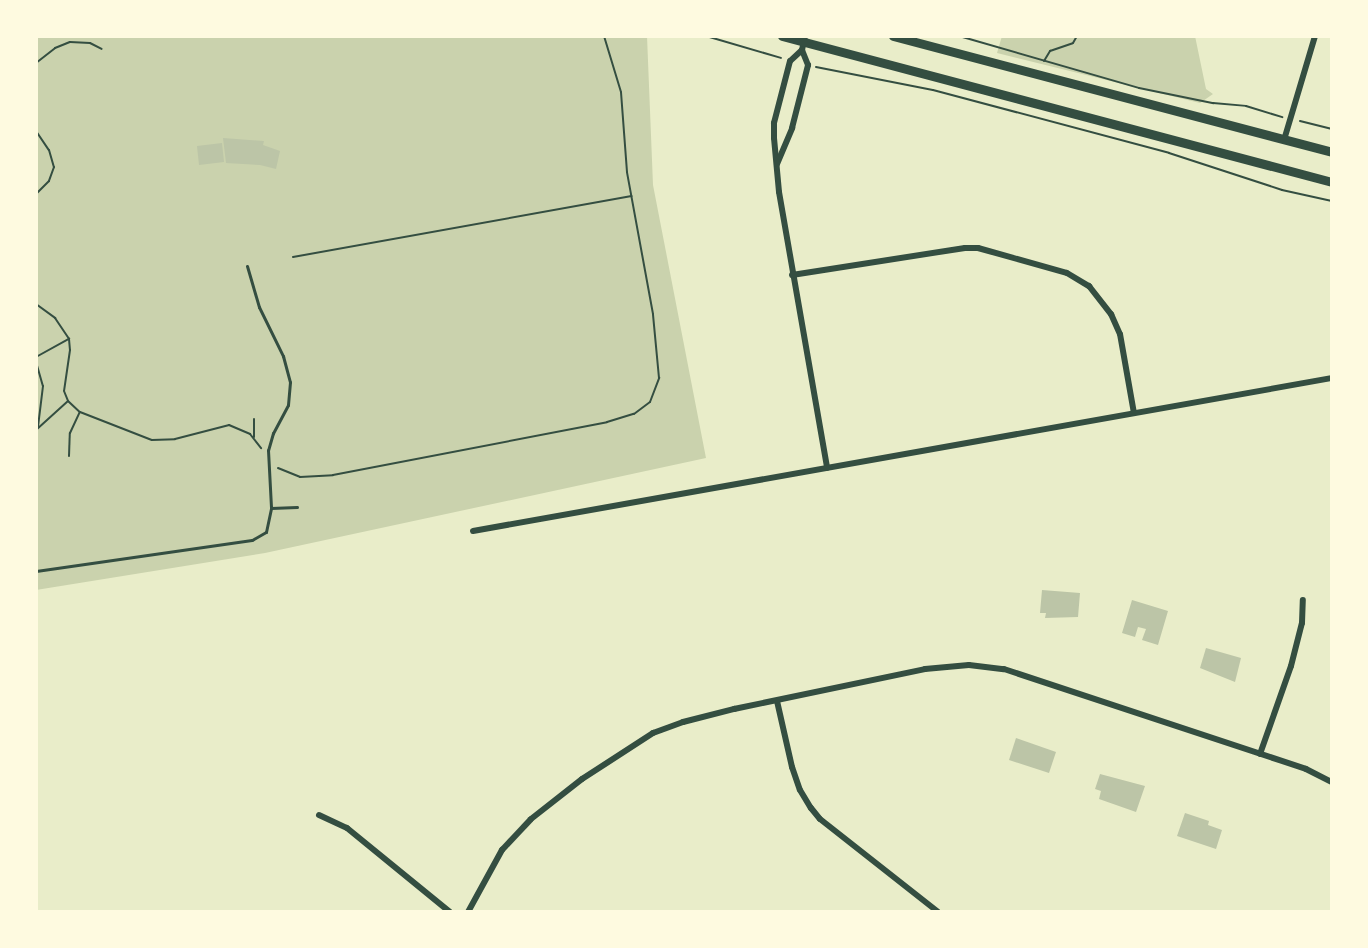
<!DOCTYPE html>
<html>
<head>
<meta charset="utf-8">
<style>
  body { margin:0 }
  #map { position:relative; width:1368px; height:948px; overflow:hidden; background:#e9edc9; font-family:"Nunito Sans",sans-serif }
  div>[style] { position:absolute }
  .green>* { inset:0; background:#cad2ad }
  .building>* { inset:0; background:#bcc5a7 }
  .path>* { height:2px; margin:-1px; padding:0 1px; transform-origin:1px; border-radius:1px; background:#344e41 }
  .service>* { height:3px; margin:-1.5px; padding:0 1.5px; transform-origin:1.5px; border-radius:1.5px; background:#344e41 }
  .minor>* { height:6px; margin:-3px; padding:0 3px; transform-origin:3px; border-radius:3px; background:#344e41 }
  .secondary>* { height:9px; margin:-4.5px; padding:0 4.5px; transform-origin:4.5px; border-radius:4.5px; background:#344e41 }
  span { translate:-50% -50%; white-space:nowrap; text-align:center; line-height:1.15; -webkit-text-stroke:6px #fefae0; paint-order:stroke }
  .frame { position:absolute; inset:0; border:38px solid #fefae0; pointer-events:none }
</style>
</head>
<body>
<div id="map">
  <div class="green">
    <i style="clip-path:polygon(36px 36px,647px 36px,653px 185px,706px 458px,265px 553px,36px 590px)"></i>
    <i style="clip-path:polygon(1002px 36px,1195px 36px,1206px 89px,1213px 94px,1200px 103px,997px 53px)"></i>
  </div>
  <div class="building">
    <i style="clip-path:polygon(223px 138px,264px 141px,263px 145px,280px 151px,276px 169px,260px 165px,226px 163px)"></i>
    <i style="clip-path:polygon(222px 143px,224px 162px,199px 165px,197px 146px)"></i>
    <i style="clip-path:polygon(1042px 590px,1080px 593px,1078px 617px,1045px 618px,1046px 613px,1040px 613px)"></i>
    <i style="clip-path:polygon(1132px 600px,1168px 611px,1158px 645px,1142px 640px,1146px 629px,1138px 627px,1135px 637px,1122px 633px)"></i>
    <i style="clip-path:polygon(1206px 648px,1241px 658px,1235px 682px,1200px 668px)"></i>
    <i style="clip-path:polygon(1016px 738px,1056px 752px,1049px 773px,1009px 760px)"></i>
    <i style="clip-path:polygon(1100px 774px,1145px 786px,1136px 812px,1099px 799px,1101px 791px,1095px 789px)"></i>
    <i style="clip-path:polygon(1185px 813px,1209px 821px,1208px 825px,1222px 830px,1216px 849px,1177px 836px)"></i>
  </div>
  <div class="path">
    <i style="left:706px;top:36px;width:78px;rotate:16.3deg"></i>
    <i style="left:959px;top:36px;width:187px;rotate:16.1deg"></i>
    <i style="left:1139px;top:88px;width:76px;rotate:11.5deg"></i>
    <i style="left:1213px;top:103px;width:33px;rotate:5deg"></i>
    <i style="left:1246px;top:106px;width:38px;rotate:17deg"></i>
    <i style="left:1044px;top:61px;width:12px;rotate:-59deg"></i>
    <i style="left:1050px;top:51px;width:24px;rotate:-19deg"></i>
    <i style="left:1073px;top:43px;width:8px;rotate:-60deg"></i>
    <i style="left:36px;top:63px;width:24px;rotate:-38deg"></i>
    <i style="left:55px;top:48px;width:16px;rotate:-22deg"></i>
    <i style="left:70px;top:42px;width:20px;rotate:3deg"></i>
    <i style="left:90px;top:43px;width:13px;rotate:27deg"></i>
    <i style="left:816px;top:67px;width:119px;rotate:11.1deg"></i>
    <i style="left:933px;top:90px;width:244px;rotate:14.9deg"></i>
    <i style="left:1169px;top:153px;width:119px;rotate:18.1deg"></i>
    <i style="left:1282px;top:190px;width:51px;rotate:12.4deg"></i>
    <i style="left:1300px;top:121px;width:33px;rotate:14deg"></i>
    <i style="left:36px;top:131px;width:23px;rotate:56deg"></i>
    <i style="left:49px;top:150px;width:18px;rotate:74deg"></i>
    <i style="left:54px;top:167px;width:15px;rotate:110deg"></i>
    <i style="left:49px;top:181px;width:18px;rotate:135deg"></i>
    <i style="left:293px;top:257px;width:344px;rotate:-10.2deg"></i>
    <i style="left:36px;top:304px;width:24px;rotate:36deg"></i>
    <i style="left:55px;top:318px;width:25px;rotate:56deg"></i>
    <i style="left:69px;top:339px;width:11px;rotate:85deg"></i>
    <i style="left:70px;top:350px;width:41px;rotate:98.3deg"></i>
    <i style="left:64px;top:391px;width:11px;rotate:68deg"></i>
    <i style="left:68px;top:401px;width:16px;rotate:43deg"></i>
    <i style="left:80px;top:412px;width:77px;rotate:21.3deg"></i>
    <i style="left:152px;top:440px;width:23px;rotate:-2deg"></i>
    <i style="left:175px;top:439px;width:56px;rotate:-14.5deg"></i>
    <i style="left:229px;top:425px;width:23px;rotate:23deg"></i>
    <i style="left:250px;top:434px;width:18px;rotate:52deg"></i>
    <i style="left:36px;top:357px;width:38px;rotate:-29deg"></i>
    <i style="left:36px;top:362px;width:25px;rotate:74deg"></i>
    <i style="left:43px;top:386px;width:41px;rotate:97deg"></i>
    <i style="left:254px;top:419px;width:18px;rotate:90deg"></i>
    <i style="left:36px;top:430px;width:42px;rotate:-42.1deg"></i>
    <i style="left:69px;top:456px;width:23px;rotate:-88deg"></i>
    <i style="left:70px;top:433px;width:23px;rotate:-65deg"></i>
    <i style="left:278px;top:468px;width:24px;rotate:22deg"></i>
    <i style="left:300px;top:477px;width:33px;rotate:-3deg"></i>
    <i style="left:333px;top:475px;width:279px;rotate:-10.9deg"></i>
    <i style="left:607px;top:422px;width:28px;rotate:-17deg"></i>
    <i style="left:634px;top:414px;width:20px;rotate:-37deg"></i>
    <i style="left:650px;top:402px;width:26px;rotate:-69deg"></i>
    <i style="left:659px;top:378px;width:64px;rotate:-95.4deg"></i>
    <i style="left:653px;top:314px;width:144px;rotate:-100.4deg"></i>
    <i style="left:627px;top:172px;width:80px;rotate:-94.3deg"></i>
    <i style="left:621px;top:92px;width:59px;rotate:-106.9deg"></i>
  </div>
  <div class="service">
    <i style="left:247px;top:266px;width:43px;rotate:73.7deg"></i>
    <i style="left:259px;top:307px;width:55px;rotate:63.9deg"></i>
    <i style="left:283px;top:356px;width:27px;rotate:75deg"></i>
    <i style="left:290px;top:382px;width:23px;rotate:95deg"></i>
    <i style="left:288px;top:405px;width:32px;rotate:118deg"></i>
    <i style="left:273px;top:433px;width:18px;rotate:106deg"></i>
    <i style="left:268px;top:450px;width:58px;rotate:87deg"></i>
    <i style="left:36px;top:571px;width:218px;rotate:-8.2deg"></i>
    <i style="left:252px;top:540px;width:16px;rotate:-30deg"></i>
    <i style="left:266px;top:532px;width:25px;rotate:-78deg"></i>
    <i style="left:271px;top:508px;width:26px;rotate:-2deg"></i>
  </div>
  <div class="minor">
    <i style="left:805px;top:36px;width:14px;rotate:102deg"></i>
    <i style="left:802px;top:50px;width:16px;rotate:137deg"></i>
    <i style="left:790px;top:61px;width:64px;rotate:104.5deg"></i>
    <i style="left:774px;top:123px;width:15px;rotate:90deg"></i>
    <i style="left:774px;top:138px;width:54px;rotate:84.7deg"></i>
    <i style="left:779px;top:192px;width:280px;rotate:80.1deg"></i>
    <i style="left:1284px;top:140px;width:109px;rotate:-73.4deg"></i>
    <i style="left:777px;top:164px;width:39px;rotate:-67deg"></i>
    <i style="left:792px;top:128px;width:65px;rotate:-75.7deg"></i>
    <i style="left:808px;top:65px;width:16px;rotate:-112deg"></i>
    <i style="left:792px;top:275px;width:175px;rotate:-8.9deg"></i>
    <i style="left:965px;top:248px;width:13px"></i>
    <i style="left:978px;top:248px;width:92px;rotate:15.7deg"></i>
    <i style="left:1067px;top:273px;width:26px;rotate:31deg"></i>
    <i style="left:1089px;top:286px;width:36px;rotate:52deg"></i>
    <i style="left:1111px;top:314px;width:22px;rotate:66deg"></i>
    <i style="left:1120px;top:334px;width:80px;rotate:80deg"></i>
    <i style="left:473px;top:531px;width:873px;rotate:-10.1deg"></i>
    <i style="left:777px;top:701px;width:68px;rotate:77.2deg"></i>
    <i style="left:792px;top:767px;width:24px;rotate:71deg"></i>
    <i style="left:800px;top:790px;width:21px;rotate:59deg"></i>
    <i style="left:811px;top:808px;width:14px;rotate:51deg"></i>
    <i style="left:820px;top:819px;width:150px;rotate:38.2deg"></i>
    <i style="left:1260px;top:754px;width:93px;rotate:-70.6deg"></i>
    <i style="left:1291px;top:666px;width:44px;rotate:-75.7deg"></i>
    <i style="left:1302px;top:623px;width:23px;rotate:-88deg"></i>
    <i style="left:319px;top:815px;width:31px;rotate:25deg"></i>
    <i style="left:347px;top:828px;width:133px;rotate:39.2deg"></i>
    <i style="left:468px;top:912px;width:71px;rotate:-61.3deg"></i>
    <i style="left:502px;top:850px;width:42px;rotate:-46.9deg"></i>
    <i style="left:531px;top:819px;width:65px;rotate:-38.1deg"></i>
    <i style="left:582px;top:779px;width:85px;rotate:-32.9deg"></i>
    <i style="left:653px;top:733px;width:32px;rotate:-20deg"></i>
    <i style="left:683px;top:722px;width:53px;rotate:-14.3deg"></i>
    <i style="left:734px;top:709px;width:195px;rotate:-11.8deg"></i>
    <i style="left:925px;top:669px;width:44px;rotate:-5.2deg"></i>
    <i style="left:969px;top:665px;width:35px;rotate:7deg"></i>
    <i style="left:1004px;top:669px;width:318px;rotate:18.3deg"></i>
    <i style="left:1306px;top:769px;width:29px;rotate:27deg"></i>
  </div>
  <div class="secondary">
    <i style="left:782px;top:36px;width:569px;rotate:14.87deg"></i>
    <i style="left:893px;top:36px;width:454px;rotate:14.8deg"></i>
  </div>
  <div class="frame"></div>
</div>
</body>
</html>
